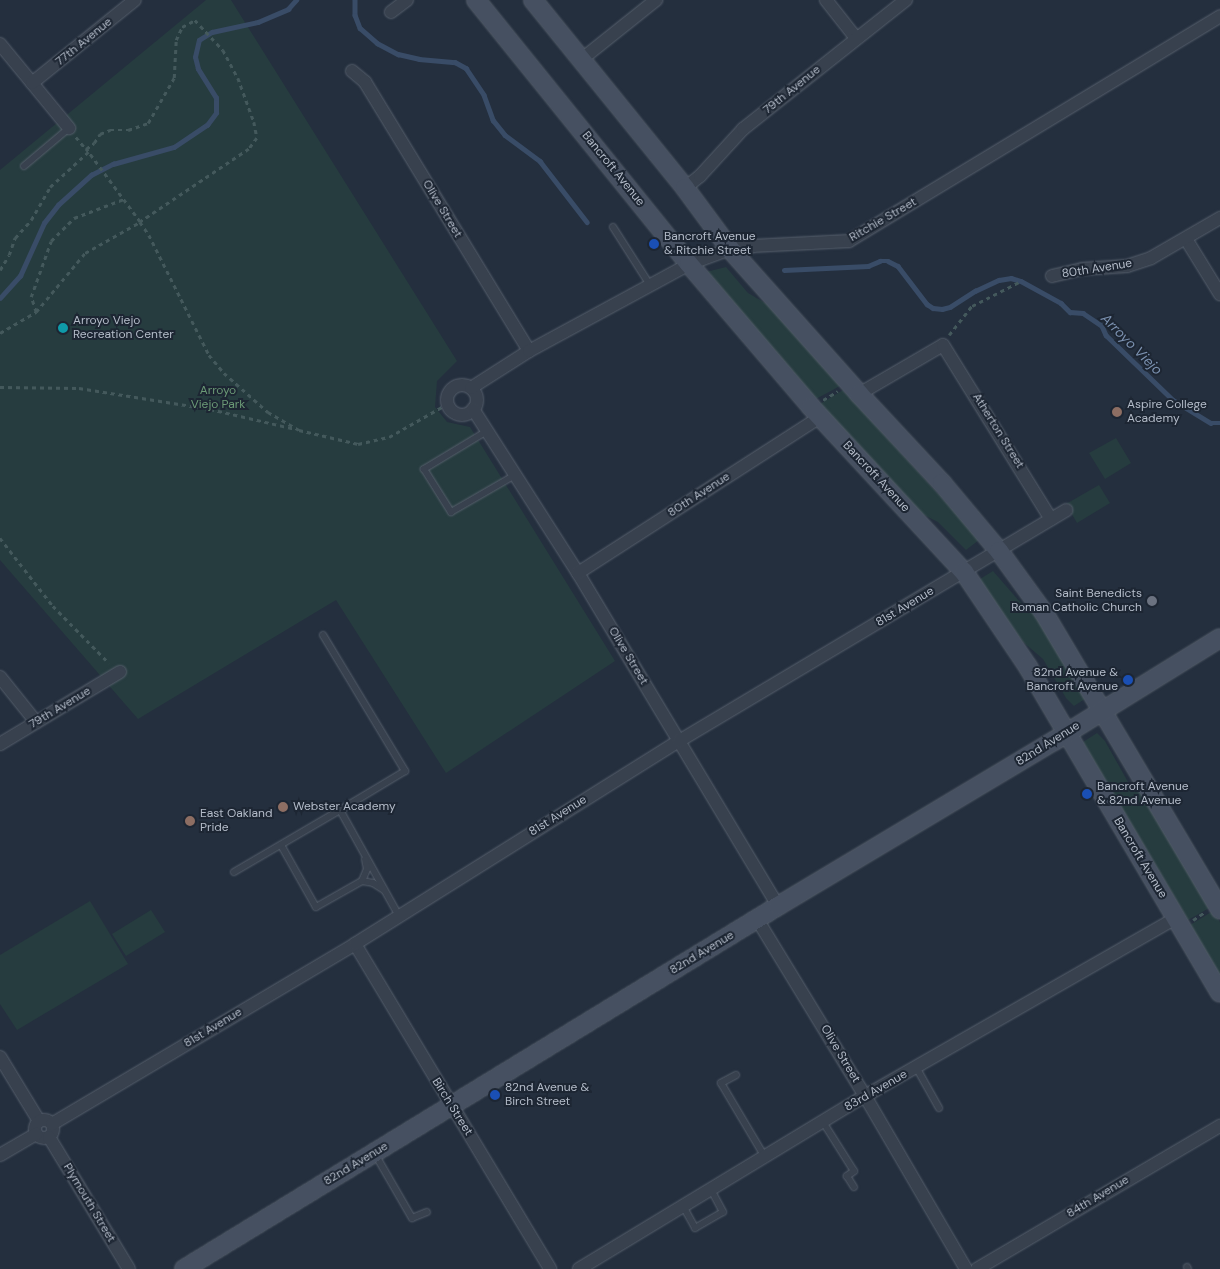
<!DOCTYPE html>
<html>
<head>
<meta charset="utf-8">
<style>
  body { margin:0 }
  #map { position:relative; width:1220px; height:1269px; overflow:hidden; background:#242f3e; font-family:"DM Sans",sans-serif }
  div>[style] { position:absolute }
  .green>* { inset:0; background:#263c3f }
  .stream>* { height:4.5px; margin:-2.25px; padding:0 2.25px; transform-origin:2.25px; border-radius:2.25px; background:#394c67 }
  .path>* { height:2.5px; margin-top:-1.25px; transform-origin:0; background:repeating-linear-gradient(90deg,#44595c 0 4px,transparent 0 8px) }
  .roads { filter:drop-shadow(0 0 1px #565f6c) drop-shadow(0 0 1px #565f6c) }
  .lane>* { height:6px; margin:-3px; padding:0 3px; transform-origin:3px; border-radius:3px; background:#38414e }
  .street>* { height:12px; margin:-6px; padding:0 6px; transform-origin:6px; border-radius:6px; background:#38414e }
  .street>.ring { margin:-6px; padding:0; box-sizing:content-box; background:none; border:12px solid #38414e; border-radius:50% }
  .secondary>* { height:18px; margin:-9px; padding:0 9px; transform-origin:9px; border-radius:9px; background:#465061 }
  .dots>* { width:14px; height:14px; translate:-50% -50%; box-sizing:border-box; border:2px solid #1d2633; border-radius:50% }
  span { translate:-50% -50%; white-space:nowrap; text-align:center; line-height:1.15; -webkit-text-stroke:4px #1d2633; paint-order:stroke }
  .street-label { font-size:12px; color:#b4bcc9 }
  .poi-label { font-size:12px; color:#b4bcc9 }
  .left { translate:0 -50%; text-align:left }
  .right { translate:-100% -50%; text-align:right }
  .park-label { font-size:12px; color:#6b9a76 }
  .water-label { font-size:14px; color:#7c92b1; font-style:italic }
</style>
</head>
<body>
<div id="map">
  <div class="green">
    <i style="clip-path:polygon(206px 0,231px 0,457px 361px,437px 381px,435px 407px,447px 422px,470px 427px,615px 661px,446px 773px,336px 600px,138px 719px,0 560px,0 170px)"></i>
    <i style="clip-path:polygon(726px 267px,748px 293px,767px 304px,840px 386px,814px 400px,706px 272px)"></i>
    <i style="clip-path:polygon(843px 390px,976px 535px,979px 540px,966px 550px,938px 522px,920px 513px,820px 404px)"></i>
    <i style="clip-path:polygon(1116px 438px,1131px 463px,1105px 479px,1089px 453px)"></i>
    <i style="clip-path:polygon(1099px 485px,1110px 503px,1077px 523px,1066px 504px)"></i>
    <i style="clip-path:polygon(993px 571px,1019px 601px,1040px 619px,1088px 697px,1074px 706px,1066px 698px,1043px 659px,1023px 642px,981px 583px,980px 579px)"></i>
    <i style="clip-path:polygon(1097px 733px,1105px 741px,1128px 782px,1146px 797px,1211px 907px,1188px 920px,1085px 746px,1083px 742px)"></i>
    <i style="clip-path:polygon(90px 901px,128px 964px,17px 1030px,0 1004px,0 955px)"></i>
    <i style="clip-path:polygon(151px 910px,165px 932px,126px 956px,112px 934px)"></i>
    <i style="clip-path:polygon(1213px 911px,1220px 922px,1220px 975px,1190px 925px)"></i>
  </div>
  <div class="stream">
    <i style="left:355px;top:0;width:15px;rotate:90deg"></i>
    <i style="left:355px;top:15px;width:14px;rotate:69deg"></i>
    <i style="left:360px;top:28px;width:23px;rotate:41deg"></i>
    <i style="left:377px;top:43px;width:24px;rotate:28deg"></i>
    <i style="left:398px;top:54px;width:22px;rotate:13deg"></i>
    <i style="left:419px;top:59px;width:36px;rotate:5deg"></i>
    <i style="left:455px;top:62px;width:13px;rotate:29deg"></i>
    <i style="left:466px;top:68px;width:32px;rotate:56deg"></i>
    <i style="left:484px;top:95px;width:27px;rotate:70deg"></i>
    <i style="left:493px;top:120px;width:19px;rotate:51deg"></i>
    <i style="left:505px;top:135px;width:44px;rotate:36.6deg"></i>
    <i style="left:540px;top:161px;width:77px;rotate:52.4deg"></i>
    <i style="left:784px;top:270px;width:84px;rotate:-2.7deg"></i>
    <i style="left:868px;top:266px;width:13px;rotate:-23deg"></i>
    <i style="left:880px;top:261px;width:8px"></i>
    <i style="left:888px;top:261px;width:11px;rotate:27deg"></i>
    <i style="left:898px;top:266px;width:48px;rotate:52.7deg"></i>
    <i style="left:927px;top:304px;width:7px;rotate:34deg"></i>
    <i style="left:933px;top:308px;width:9px;rotate:6deg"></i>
    <i style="left:942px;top:309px;width:8px;rotate:-14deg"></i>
    <i style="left:950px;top:307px;width:30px;rotate:-33deg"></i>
    <i style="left:975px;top:291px;width:26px;rotate:-25deg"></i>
    <i style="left:999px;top:280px;width:12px;rotate:-9deg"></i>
    <i style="left:1011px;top:278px;width:10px;rotate:17deg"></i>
    <i style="left:1021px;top:281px;width:46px;rotate:28.8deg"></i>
    <i style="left:1061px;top:303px;width:13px;rotate:45deg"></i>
    <i style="left:1070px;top:312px;width:13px;rotate:4deg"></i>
    <i style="left:1083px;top:313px;width:23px;rotate:34deg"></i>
    <i style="left:1102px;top:326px;width:10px;rotate:66deg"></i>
    <i style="left:1106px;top:335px;width:93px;rotate:44.1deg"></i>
    <i style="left:1173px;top:400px;width:44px;rotate:31.2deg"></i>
    <i style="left:1211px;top:423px;width:9px"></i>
    <i style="left:0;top:298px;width:30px;rotate:-48deg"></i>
    <i style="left:20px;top:276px;width:58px;rotate:-65.6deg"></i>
    <i style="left:44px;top:223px;width:23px;rotate:-52deg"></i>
    <i style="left:58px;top:205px;width:45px;rotate:-42.3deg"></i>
    <i style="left:91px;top:175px;width:25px;rotate:-27deg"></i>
    <i style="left:113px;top:164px;width:63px;rotate:-15.6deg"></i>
    <i style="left:174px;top:147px;width:40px;rotate:-34deg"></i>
    <i style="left:207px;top:125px;width:15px;rotate:-53deg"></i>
    <i style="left:216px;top:113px;width:15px;rotate:-90deg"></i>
    <i style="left:216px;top:98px;width:34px;rotate:-122deg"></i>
    <i style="left:198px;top:69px;width:12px;rotate:-104deg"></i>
    <i style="left:195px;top:57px;width:17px;rotate:-77deg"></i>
    <i style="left:199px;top:40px;width:15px;rotate:-32deg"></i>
    <i style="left:212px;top:32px;width:47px;rotate:-12.3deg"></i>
    <i style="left:258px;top:22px;width:33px;rotate:-23deg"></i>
    <i style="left:288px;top:9px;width:12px;rotate:-48deg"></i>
  </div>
  <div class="path">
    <i style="left:76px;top:137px;width:16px;rotate:50deg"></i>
    <i style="left:86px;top:149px;width:10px;rotate:-37deg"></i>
    <i style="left:94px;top:143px;width:11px;rotate:-56deg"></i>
    <i style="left:100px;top:134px;width:11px;rotate:-22deg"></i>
    <i style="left:110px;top:130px;width:18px"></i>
    <i style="left:128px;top:130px;width:21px;rotate:-19deg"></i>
    <i style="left:148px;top:123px;width:52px;rotate:-60deg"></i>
    <i style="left:174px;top:78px;width:38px;rotate:-87deg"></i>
    <i style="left:176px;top:40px;width:14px;rotate:-65deg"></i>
    <i style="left:182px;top:27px;width:15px;rotate:-28deg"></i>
    <i style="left:195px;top:20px;width:41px;rotate:47deg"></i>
    <i style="left:223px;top:50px;width:32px;rotate:62deg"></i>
    <i style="left:238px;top:78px;width:47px;rotate:70deg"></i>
    <i style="left:254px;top:122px;width:16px;rotate:79deg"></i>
    <i style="left:257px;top:138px;width:14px;rotate:126deg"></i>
    <i style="left:249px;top:149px;width:131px;rotate:146.2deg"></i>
    <i style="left:140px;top:222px;width:91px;rotate:-126.5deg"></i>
    <i style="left:0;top:270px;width:17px;rotate:-59deg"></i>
    <i style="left:9px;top:255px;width:18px;rotate:-71deg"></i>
    <i style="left:15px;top:238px;width:24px;rotate:-48deg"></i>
    <i style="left:31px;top:220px;width:38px;rotate:-60deg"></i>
    <i style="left:50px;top:187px;width:52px;rotate:-42.6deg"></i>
    <i style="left:36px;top:312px;width:16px;rotate:-108deg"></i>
    <i style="left:31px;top:297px;width:59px;rotate:-70.3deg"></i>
    <i style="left:51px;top:241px;width:33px;rotate:-45deg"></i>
    <i style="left:74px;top:218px;width:53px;rotate:-20.8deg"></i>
    <i style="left:0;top:333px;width:42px;rotate:-30.3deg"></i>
    <i style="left:36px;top:312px;width:77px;rotate:-50.3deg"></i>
    <i style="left:85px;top:253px;width:63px;rotate:-29.4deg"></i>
    <i style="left:140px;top:222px;width:16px;rotate:55deg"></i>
    <i style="left:149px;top:235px;width:134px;rotate:63.4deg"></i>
    <i style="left:209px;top:355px;width:23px;rotate:50deg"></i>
    <i style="left:224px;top:373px;width:59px;rotate:41.6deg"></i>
    <i style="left:268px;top:412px;width:36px;rotate:30deg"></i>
    <i style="left:299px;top:430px;width:61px;rotate:13.3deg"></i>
    <i style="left:358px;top:444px;width:32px;rotate:-13deg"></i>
    <i style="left:389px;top:437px;width:67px;rotate:-29.6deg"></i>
    <i style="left:949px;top:335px;width:37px;rotate:-52deg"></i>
    <i style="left:972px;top:306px;width:55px;rotate:-27deg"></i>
    <i style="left:0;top:387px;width:79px;rotate:0.7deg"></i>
    <i style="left:79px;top:388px;width:133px;rotate:9.1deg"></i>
    <i style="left:210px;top:409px;width:87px;rotate:13.2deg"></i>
    <i style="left:823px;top:400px;width:17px;rotate:-31deg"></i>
    <i style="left:0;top:538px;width:86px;rotate:52.1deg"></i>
    <i style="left:53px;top:606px;width:80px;rotate:45.5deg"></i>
    <i style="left:1193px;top:920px;width:14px;rotate:-34deg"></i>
  </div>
  <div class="roads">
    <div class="lane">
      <i style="left:24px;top:166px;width:59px;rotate:-40.2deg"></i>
      <i style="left:613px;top:227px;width:69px;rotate:57.5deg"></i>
      <i style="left:487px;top:431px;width:74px;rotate:148.9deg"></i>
      <i style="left:424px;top:469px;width:51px;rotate:57.9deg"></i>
      <i style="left:451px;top:512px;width:74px;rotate:-30deg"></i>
      <i style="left:323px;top:635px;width:159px;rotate:58.9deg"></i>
      <i style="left:405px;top:771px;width:76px;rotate:149deg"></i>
      <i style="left:281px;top:845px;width:71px;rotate:60.6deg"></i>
      <i style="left:316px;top:907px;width:53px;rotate:-29.5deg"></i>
      <i style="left:362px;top:881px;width:11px;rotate:10deg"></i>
      <i style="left:373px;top:883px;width:13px;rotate:32deg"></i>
      <i style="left:234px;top:872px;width:123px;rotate:-30.3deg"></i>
      <i style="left:340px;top:810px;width:121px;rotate:60.9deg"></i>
      <i style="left:362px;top:881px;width:13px;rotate:-67deg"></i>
      <i style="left:367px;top:869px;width:10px;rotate:-101deg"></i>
      <i style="left:916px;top:1067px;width:47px;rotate:60.7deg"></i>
      <i style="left:736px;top:1075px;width:17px;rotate:152deg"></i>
      <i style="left:721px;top:1083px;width:86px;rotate:59.3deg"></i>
      <i style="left:823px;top:1122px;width:58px;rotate:57.7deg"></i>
      <i style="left:854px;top:1171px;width:9px;rotate:144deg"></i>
      <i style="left:847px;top:1176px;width:13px;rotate:58deg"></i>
      <i style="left:375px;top:1154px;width:74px;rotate:60deg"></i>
      <i style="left:412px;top:1218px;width:16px;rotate:-22deg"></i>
      <i style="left:683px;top:1206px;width:25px;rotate:61deg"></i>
      <i style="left:695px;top:1228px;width:32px;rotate:-30deg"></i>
      <i style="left:723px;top:1212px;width:26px;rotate:-118deg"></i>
      <i style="left:1187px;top:1267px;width:2px;rotate:63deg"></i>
    </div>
    <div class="street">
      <i style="left:826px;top:0;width:48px;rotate:51.7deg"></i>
      <i style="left:391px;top:12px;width:20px;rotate:-37deg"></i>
      <i style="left:0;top:44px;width:109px;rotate:50.6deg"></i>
      <i style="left:582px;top:59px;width:95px;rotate:-38.6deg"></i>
      <i style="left:352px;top:71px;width:17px;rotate:40deg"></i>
      <i style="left:365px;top:82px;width:315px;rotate:58.6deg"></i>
      <i style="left:32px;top:83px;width:132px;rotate:-38.9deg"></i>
      <i style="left:685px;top:188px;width:19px;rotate:-39deg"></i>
      <i style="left:700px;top:176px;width:64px;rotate:-47.5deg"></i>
      <i style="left:743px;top:129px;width:208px;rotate:-38.4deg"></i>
      <i style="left:1186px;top:239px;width:65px;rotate:58.3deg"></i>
      <i style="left:1052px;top:276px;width:31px;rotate:-13deg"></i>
      <i style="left:1082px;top:269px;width:45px;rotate:-3.8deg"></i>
      <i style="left:1127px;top:266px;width:25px;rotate:-18deg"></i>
      <i style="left:1151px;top:258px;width:80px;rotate:-30.1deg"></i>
      <i class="ring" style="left:447px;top:385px;width:18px;height:18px"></i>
      <i style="left:471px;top:388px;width:69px;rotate:-32.5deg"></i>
      <i style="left:529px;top:351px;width:182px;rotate:-28.5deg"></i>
      <i style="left:689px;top:264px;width:44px;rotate:-20.1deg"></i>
      <i style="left:730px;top:249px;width:23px;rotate:-7deg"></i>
      <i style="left:753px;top:246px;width:96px;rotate:-3deg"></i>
      <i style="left:849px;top:241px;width:434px;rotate:-31.2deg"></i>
      <i style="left:859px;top:394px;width:97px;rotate:-30.3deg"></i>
      <i style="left:943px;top:345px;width:205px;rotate:58.2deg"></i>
      <i style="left:473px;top:409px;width:195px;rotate:57.4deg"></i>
      <i style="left:578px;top:573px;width:388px;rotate:59deg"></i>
      <i style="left:578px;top:573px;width:288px;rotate:-32.8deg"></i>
      <i style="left:0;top:677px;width:58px;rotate:51.3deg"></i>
      <i style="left:0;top:744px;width:140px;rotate:-31deg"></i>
      <i style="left:757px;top:919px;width:207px;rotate:58.6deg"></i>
      <i style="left:865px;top:1096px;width:200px;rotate:59.7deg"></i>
      <i style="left:355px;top:944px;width:379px;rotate:59deg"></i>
      <i style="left:0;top:1057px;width:75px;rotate:58.6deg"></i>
      <i class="ring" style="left:35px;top:1120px;width:6px;height:6px"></i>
      <i style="left:52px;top:1124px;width:352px;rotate:-30.7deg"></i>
      <i style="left:355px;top:944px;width:382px;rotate:-32.1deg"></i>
      <i style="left:679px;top:741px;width:451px;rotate:-30.8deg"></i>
      <i style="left:49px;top:1137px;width:154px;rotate:58.8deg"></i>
      <i style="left:0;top:1155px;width:42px;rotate:-30.3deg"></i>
      <i style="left:579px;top:1269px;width:334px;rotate:-31.2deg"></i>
      <i style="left:865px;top:1096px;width:358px;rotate:-29.8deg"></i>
      <i style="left:977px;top:1269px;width:282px;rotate:-30.5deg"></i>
    </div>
    <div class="secondary">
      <i style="left:476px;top:0;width:339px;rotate:51.1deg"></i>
      <i style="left:689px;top:264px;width:188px;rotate:49.5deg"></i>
      <i style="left:811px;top:407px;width:225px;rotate:47.2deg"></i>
      <i style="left:964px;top:572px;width:115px;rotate:56deg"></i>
      <i style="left:1028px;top:667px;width:378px;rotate:59.5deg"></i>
      <i style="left:533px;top:0;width:242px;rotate:51deg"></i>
      <i style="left:685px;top:188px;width:76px;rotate:53.6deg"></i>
      <i style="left:730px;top:249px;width:194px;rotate:48.3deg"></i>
      <i style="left:859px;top:394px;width:122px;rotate:47deg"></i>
      <i style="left:942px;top:483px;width:89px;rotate:50deg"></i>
      <i style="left:999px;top:551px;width:77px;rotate:54deg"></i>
      <i style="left:1044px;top:613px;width:345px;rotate:59.3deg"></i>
      <i style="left:184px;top:1269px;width:696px;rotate:-31.43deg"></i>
      <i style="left:778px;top:906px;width:322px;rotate:-30.9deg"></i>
      <i style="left:1054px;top:741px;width:195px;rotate:-31.8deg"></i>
    </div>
  </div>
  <div class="dots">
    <i style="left:654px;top:244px;background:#1a4fb4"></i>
    <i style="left:63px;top:328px;background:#0f9aa8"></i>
    <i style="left:1117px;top:412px;background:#8d6e63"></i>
    <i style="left:1152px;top:601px;background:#6b7280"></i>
    <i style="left:1128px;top:680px;background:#1a4fb4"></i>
    <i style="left:1087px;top:794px;background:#1a4fb4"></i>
    <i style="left:283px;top:807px;background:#8d6e63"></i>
    <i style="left:190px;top:821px;background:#8d6e63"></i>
    <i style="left:495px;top:1095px;background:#1a4fb4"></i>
  </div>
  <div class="street-label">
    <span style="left:84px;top:42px;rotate:-39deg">77th Avenue</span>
    <span style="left:792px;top:90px;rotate:-39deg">79th Avenue</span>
    <span style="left:613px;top:169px;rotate:51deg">Bancroft Avenue</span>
    <span style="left:442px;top:209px;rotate:59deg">Olive Street</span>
    <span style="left:883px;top:220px;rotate:-30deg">Ritchie Street</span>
    <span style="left:1097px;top:269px;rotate:-9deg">80th Avenue</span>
    <span style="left:998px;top:431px;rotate:58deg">Atherton Street</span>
    <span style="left:876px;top:477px;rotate:47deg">Bancroft Avenue</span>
    <span style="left:699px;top:495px;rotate:-33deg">80th Avenue</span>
    <span style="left:905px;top:607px;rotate:-31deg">81st Avenue</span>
    <span style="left:628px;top:656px;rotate:59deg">Olive Street</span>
    <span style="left:60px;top:708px;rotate:-31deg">79th Avenue</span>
    <span style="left:1048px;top:744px;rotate:-32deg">82nd Avenue</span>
    <span style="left:558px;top:816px;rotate:-32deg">81st Avenue</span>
    <span style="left:1140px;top:858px;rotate:59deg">Bancroft Avenue</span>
    <span style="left:702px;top:953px;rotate:-31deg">82nd Avenue</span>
    <span style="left:213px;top:1028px;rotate:-31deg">81st Avenue</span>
    <span style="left:840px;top:1054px;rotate:59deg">Olive Street</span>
    <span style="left:876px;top:1091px;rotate:-30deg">83rd Avenue</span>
    <span style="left:452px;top:1107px;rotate:58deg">Birch Street</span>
    <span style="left:356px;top:1164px;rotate:-31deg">82nd Avenue</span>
    <span style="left:1098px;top:1197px;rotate:-31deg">84th Avenue</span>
    <span style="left:89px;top:1203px;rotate:59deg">Plymouth Street</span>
  </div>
  <div class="poi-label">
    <span class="left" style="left:664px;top:244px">Bancroft Avenue<br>&amp; Ritchie Street</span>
    <span class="left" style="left:73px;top:328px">Arroyo Viejo<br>Recreation Center</span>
    <span class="left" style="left:1127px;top:412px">Aspire College<br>Academy</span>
    <span class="right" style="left:1142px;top:601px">Saint Benedicts<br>Roman Catholic Church</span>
    <span class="right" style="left:1118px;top:680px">82nd Avenue &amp;<br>Bancroft Avenue</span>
    <span class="left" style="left:1097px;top:794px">Bancroft Avenue<br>&amp; 82nd Avenue</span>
    <span class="left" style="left:293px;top:807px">Webster Academy</span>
    <span class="left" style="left:200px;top:821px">East Oakland<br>Pride</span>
    <span class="left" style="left:505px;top:1095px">82nd Avenue &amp;<br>Birch Street</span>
  </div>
  <div class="park-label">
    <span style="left:218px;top:398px">Arroyo<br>Viejo Park</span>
  </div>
  <div class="water-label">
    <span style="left:1132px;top:344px;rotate:45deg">Arroyo Viejo</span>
  </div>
</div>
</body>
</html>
